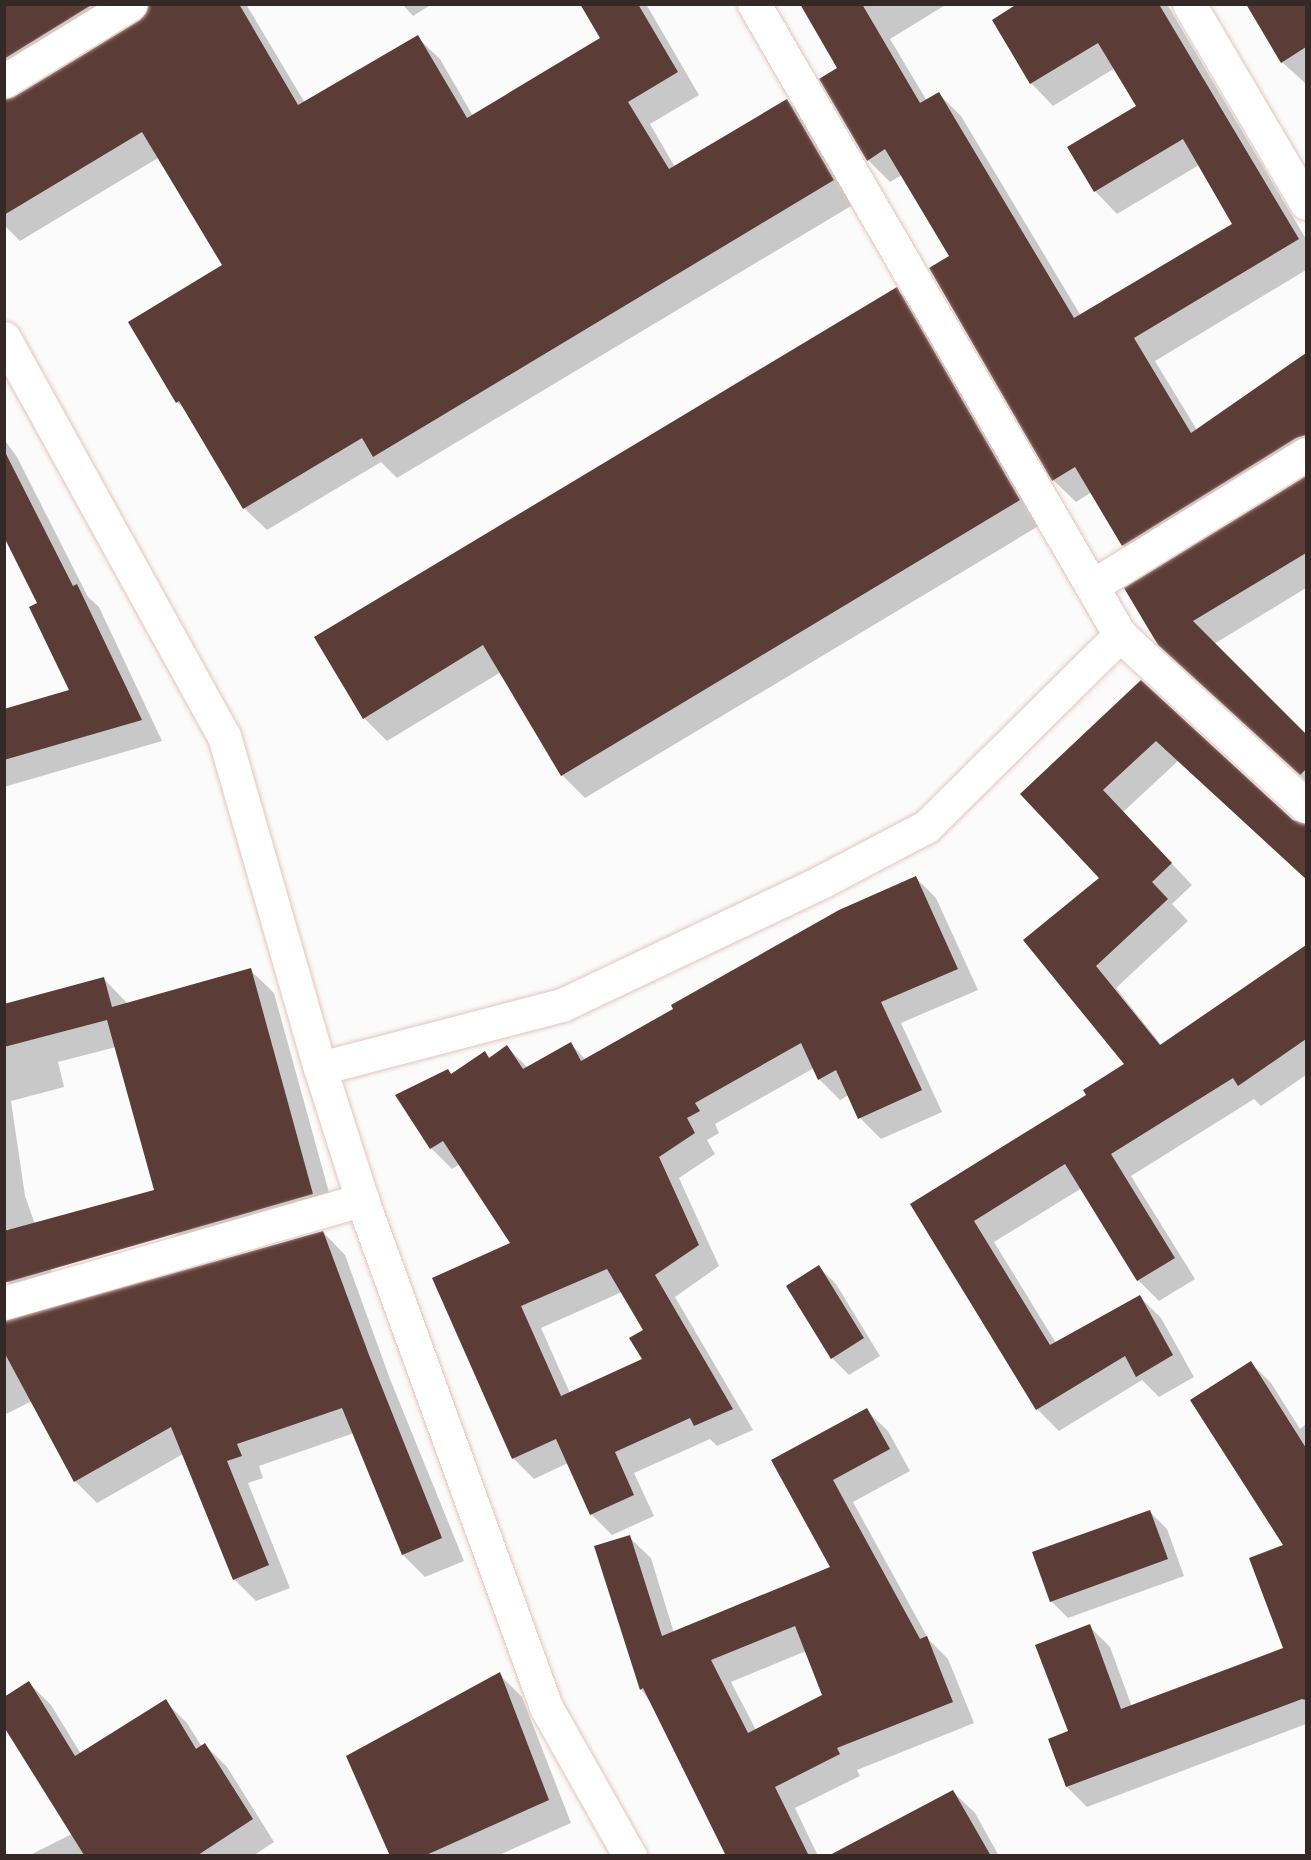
<!DOCTYPE html>
<html>
<head>
<meta charset="utf-8">
<style>
  body { margin:0 }
  #map { position:relative; width:1311px; height:1860px; overflow:hidden; background:#fbfbfb; font-family:"DejaVu Sans",sans-serif }
  div>[style] { position:absolute }
  .shadow>* { inset:0; background:#0003 }
  .building>* { inset:0; background:#5c3c36 }
  .roads { filter:drop-shadow(0 0 2px #e1c4bf) drop-shadow(0 0 2px #e1c4bf) }
  .minor>* { height:33px; margin:-16.5px; padding:0 16.5px; transform-origin:16.5px; border-radius:16.5px; background:#fff }
  span { translate:-50% -50%; white-space:nowrap; text-align:center; line-height:1.15; -webkit-text-stroke:6px #fff; paint-order:stroke }
  .frame { position:absolute; inset:0; border:6px solid #342927; pointer-events:none }
</style>
</head>
<body>
<div id="map">
  <div class="shadow">
    <i style="clip-path:polygon(evenodd,4px 4px,246px 4px,305px 103px,417px 37px,440px 59px,473px 116px,602px 38px,582px 4px,646px 4px,699px 95px,650px 124px,675px 167px,787px 100px,809px 123px,856px 203px,397px 478px,381px 462px,267px 530px,244px 508px,188px 412px,177px 402px,225px 265px,158px 158px,20px 241px,4px 225px,4px 4px,149px 8px,141px 21px,8px 100px,9px 95px,149px 8px)"></i>
    <i style="clip-path:polygon(402px 4px,432px 4px,413px 16px)"></i>
    <i style="clip-path:polygon(801px 4px,947px 4px,890px 39px,927px 101px,939px 94px,961px 116px,1081px 316px,1234px 224px,1199px 165px,1117px 214px,1095px 191px,1138px 106px,1115px 68px,1053px 106px,1031px 83px,1020px 4px,1167px 4px,1306px 239px,1306px 270px,1155px 361px,1197px 430px,1306px 354px,1306px 468px,1145px 567px,1123px 545px,1092px 492px,1076px 502px,1053px 480px,951px 257px,902px 175px,890px 182px,868px 160px,840px 69px)"></i>
    <i style="clip-path:polygon(1248px 4px,1306px 4px,1306px 84px,1282px 62px)"></i>
    <i style="clip-path:polygon(896px 289px,920px 312px,1042px 524px,585px 798px,562px 775px,501px 672px,387px 741px,364px 718px)"></i>
    <i style="clip-path:polygon(4px 439px,17px 457px,88px 597px,99px 607px,162px 741px,4px 787px,4px 710px,71px 691px,40px 603px,4px 534px)"></i>
    <i style="clip-path:polygon(1306px 477px,1306px 588px,1214px 644px,1306px 736px,1306px 781px,1182px 667px,1126px 589px)"></i>
    <i style="clip-path:polygon(1141px 682px,1292px 821px,1306px 825px,1306px 879px,1178px 761px,1123px 812px,1192px 885px,1172px 904px,1188px 921px,1116px 988px,1162px 1046px,1306px 948px,1306px 1075px,1261px 1106px,1254px 1099px,1131px 1176px,1195px 1279px,1159px 1301px,1138px 1280px,1082px 1188px,994px 1242px,1056px 1343px,1140px 1297px,1161px 1318px,1194px 1377px,1159px 1397px,1142px 1380px,1059px 1431px,1038px 1410px,912px 1204px,1088px 1096px,1127px 1064px,1025px 940px,1101px 878px,1022px 794px)"></i>
    <i style="clip-path:polygon(evenodd,915px 877px,936px 898px,978px 990px,901px 1023px,942px 1112px,881px 1139px,860px 1118px,849px 1095px,840px 1100px,819px 1079px,814px 1068px,715px 1124px,719px 1133px,707px 1140px,715px 1154px,679px 1178px,719px 1266px,675px 1297px,753px 1430px,717px 1446px,710px 1439px,634px 1473px,654px 1516px,612px 1535px,591px 1514px,568px 1463px,534px 1479px,513px 1458px,512px 1243px,460px 1164px,452px 1169px,431px 1148px,397px 1095px,452px 1075px,485px 1053px,490px 1059px,507px 1047px,528px 1068px,571px 1044px,586px 1060px,915px 877px,622px 1292px,645px 1330px,644px 1360px,570px 1393px,541px 1328px,622px 1292px)"></i>
    <i style="clip-path:polygon(250px 970px,274px 993px,336px 1218px,196px 1258px,174px 1236px,209px 1214px,116px 1047px,58px 1062px,64px 1087px,11px 1101px,25px 1196px,61px 1297px,31px 1305px,8px 1282px,4px 1275px,4px 1005px,104px 979px,128px 1004px)"></i>
    <i style="clip-path:polygon(323px 1232px,345px 1255px,390px 1379px,464px 1561px,425px 1577px,403px 1555px,354px 1433px,259px 1466px,263px 1478px,248px 1483px,290px 1588px,256px 1601px,234px 1579px,183px 1454px,97px 1503px,75px 1481px,32px 1401px,4px 1415px,4px 1340px)"></i>
    <i style="clip-path:polygon(819px 1267px,836px 1284px,880px 1356px,849px 1375px,832px 1358px)"></i>
    <i style="clip-path:polygon(1251px 1363px,1271px 1383px,1300px 1429px,1306px 1424px,1306px 1724px,1087px 1807px,1067px 1787px,1070px 1732px,1089px 1626px,1110px 1647px,1132px 1707px,1285px 1649px,1286px 1546px)"></i>
    <i style="clip-path:polygon(evenodd,866px 1410px,888px 1431px,910px 1471px,853px 1502px,929px 1640px,948px 1659px,974px 1723px,857px 1770px,860px 1776px,795px 1808px,818px 1856px,728px 1856px,694px 1766px,641px 1689px,629px 1537px,651px 1558px,674px 1633px,832px 1568px,774px 1460px,866px 1410px,806px 1651px,824px 1696px,756px 1730px,731px 1682px,806px 1651px)"></i>
    <i style="clip-path:polygon(1150px 1512px,1167px 1529px,1184px 1576px,1068px 1618px,1051px 1601px)"></i>
    <i style="clip-path:polygon(499px 1674px,522px 1697px,571px 1823px,497px 1856px,392px 1856px)"></i>
    <i style="clip-path:polygon(29px 1683px,51px 1705px,81px 1754px,165px 1701px,187px 1723px,202px 1747px,205px 1745px,227px 1767px,274px 1842px,253px 1856px,28px 1856px,72px 1834px)"></i>
    <i style="clip-path:polygon(953px 1792px,975px 1813px,999px 1856px,831px 1856px)"></i>
  </div>
  <div class="building">
    <i style="clip-path:polygon(4px 4px,93px 4px,4px 59px)"></i>
    <i style="clip-path:polygon(149px 4px,239px 4px,298px 105px,418px 35px,467px 118px,600px 38px,580px 4px,638px 4px,678px 72px,628px 102px,669px 169px,787px 99px,834px 180px,373px 457px,362px 438px,243px 509px,179px 401px,176px 403px,128px 322px,222px 265px,142px 132px,4px 215px,4px 100px,14px 97px,140px 20px,146px 13px)"></i>
    <i style="clip-path:polygon(800px 4px,862px 4px,920px 103px,939px 92px,1074px 318px,1232px 224px,1183px 139px,1094px 192px,1067px 147px,1136px 106px,1098px 43px,1030px 84px,992px 20px,1017px 4px,1162px 4px,1160px 6px,1299px 239px,1134px 338px,1191px 433px,1306px 353px,1306px 435px,1296px 438px,1122px 546px,1075px 467px,1052px 481px,929px 268px,949px 256px,885px 149px,867px 161px,819px 79px,837px 68px)"></i>
    <i style="clip-path:polygon(1246px 4px,1306px 4px,1306px 47px,1281px 63px)"></i>
    <i style="clip-path:polygon(897px 287px,1020px 500px,561px 776px,483px 645px,363px 719px,314px 637px)"></i>
    <i style="clip-path:polygon(4px 450px,73px 586px,77px 584px,142px 720px,4px 760px,4px 709px,69px 690px,29px 607px,37px 603px,4px 537px)"></i>
    <i style="clip-path:polygon(1306px 476px,1306px 553px,1193px 621px,1306px 734px,1306px 769px,1300px 775px,1158px 645px,1124px 588px)"></i>
    <i style="clip-path:polygon(1141px 680px,1293px 820px,1306px 824px,1306px 879px,1156px 741px,1103px 790px,1172px 863px,1152px 882px,1168px 899px,1096px 966px,1160px 1045px,1306px 945px,1306px 1039px,1238px 1086px,1233px 1078px,1111px 1154px,1175px 1258px,1137px 1281px,1065px 1164px,974px 1221px,1050px 1345px,1140px 1295px,1173px 1355px,1136px 1377px,1125px 1356px,1036px 1410px,910px 1204px,1086px 1095px,1083px 1090px,1124px 1064px,1023px 940px,1099px 878px,1020px 794px)"></i>
    <i style="clip-path:polygon(evenodd,916px 876px,958px 969px,881px 1002px,922px 1090px,858px 1119px,836px 1070px,818px 1080px,801px 1043px,695px 1103px,700px 1111px,687px 1118px,695px 1133px,659px 1157px,699px 1245px,655px 1275px,733px 1409px,694px 1426px,690px 1418px,615px 1452px,634px 1495px,590px 1515px,556px 1439px,512px 1459px,432px 1278px,510px 1243px,443px 1141px,430px 1149px,395px 1095px,448px 1069px,451px 1074px,485px 1051px,489px 1058px,507px 1045px,523px 1069px,571px 1042px,581px 1061px,673px 1009px,671px 1005px,839px 910px,916px 876px,607px 1269px,643px 1330px,629px 1338px,642px 1359px,561px 1396px,521px 1306px,607px 1269px)"></i>
    <i style="clip-path:polygon(251px 968px,313px 1194px,4px 1283px,4px 1231px,154px 1190px,107px 1020px,4px 1047px,4px 1004px,104px 977px,112px 1007px)"></i>
    <i style="clip-path:polygon(323px 1231px,369px 1355px,442px 1538px,402px 1555px,342px 1408px,237px 1444px,242px 1456px,227px 1461px,269px 1565px,233px 1580px,171px 1427px,74px 1482px,4px 1352px,4px 1321px)"></i>
    <i style="clip-path:polygon(819px 1265px,864px 1338px,831px 1359px,786px 1286px)"></i>
    <i style="clip-path:polygon(1251px 1361px,1306px 1448px,1306px 1700px,1302px 1699px,1066px 1787px,1048px 1739px,1068px 1731px,1035px 1645px,1090px 1624px,1121px 1709px,1283px 1648px,1249px 1558px,1283px 1545px,1190px 1400px)"></i>
    <i style="clip-path:polygon(evenodd,867px 1408px,890px 1449px,833px 1480px,920px 1639px,927px 1636px,953px 1702px,837px 1748px,840px 1754px,775px 1787px,809px 1856px,726px 1856px,643px 1688px,640px 1690px,594px 1546px,630px 1535px,662px 1636px,830px 1567px,771px 1460px,867px 1408px,795px 1626px,822px 1695px,748px 1733px,711px 1660px,795px 1626px)"></i>
    <i style="clip-path:polygon(1150px 1510px,1168px 1559px,1050px 1602px,1032px 1552px)"></i>
    <i style="clip-path:polygon(500px 1672px,549px 1800px,424px 1856px,390px 1856px,346px 1756px)"></i>
    <i style="clip-path:polygon(29px 1681px,75px 1756px,166px 1699px,196px 1749px,205px 1743px,253px 1819px,198px 1855px,84px 1855px,4px 1727px,4px 1697px)"></i>
    <i style="clip-path:polygon(953px 1790px,991px 1856px,828px 1856px)"></i>
  </div>
  <div class="roads">
    <div class="minor">
      <i style="left:1189px;top:4px;width:231px;rotate:59.5deg"></i>
      <i style="left:4px;top:81px;width:148px;rotate:-31.4deg"></i>
      <i style="left:4px;top:338px;width:455px;rotate:61.1deg"></i>
      <i style="left:224px;top:736px;width:346px;rotate:73.9deg"></i>
      <i style="left:320px;top:1068px;width:139px;rotate:72.3deg"></i>
      <i style="left:362px;top:1200px;width:539px;rotate:70.05deg"></i>
      <i style="left:546px;top:1707px;width:171px;rotate:60.6deg"></i>
      <i style="left:1092px;top:586px;width:251px;rotate:-31.7deg"></i>
      <i style="left:1120px;top:635px;width:253px;rotate:42.6deg"></i>
      <i style="left:320px;top:1068px;width:250px;rotate:-14.6deg"></i>
      <i style="left:562px;top:1005px;width:287px;rotate:-25.4deg"></i>
      <i style="left:821px;top:882px;width:120px;rotate:-27.8deg"></i>
      <i style="left:927px;top:826px;width:272px;rotate:-44.7deg"></i>
      <i style="left:1120px;top:635px;width:729px;rotate:-120.12deg"></i>
      <i style="left:4px;top:1303px;width:373px;rotate:-16.1deg"></i>
    </div>
  </div>
  <div class="frame"></div>
</div>
</body>
</html>
